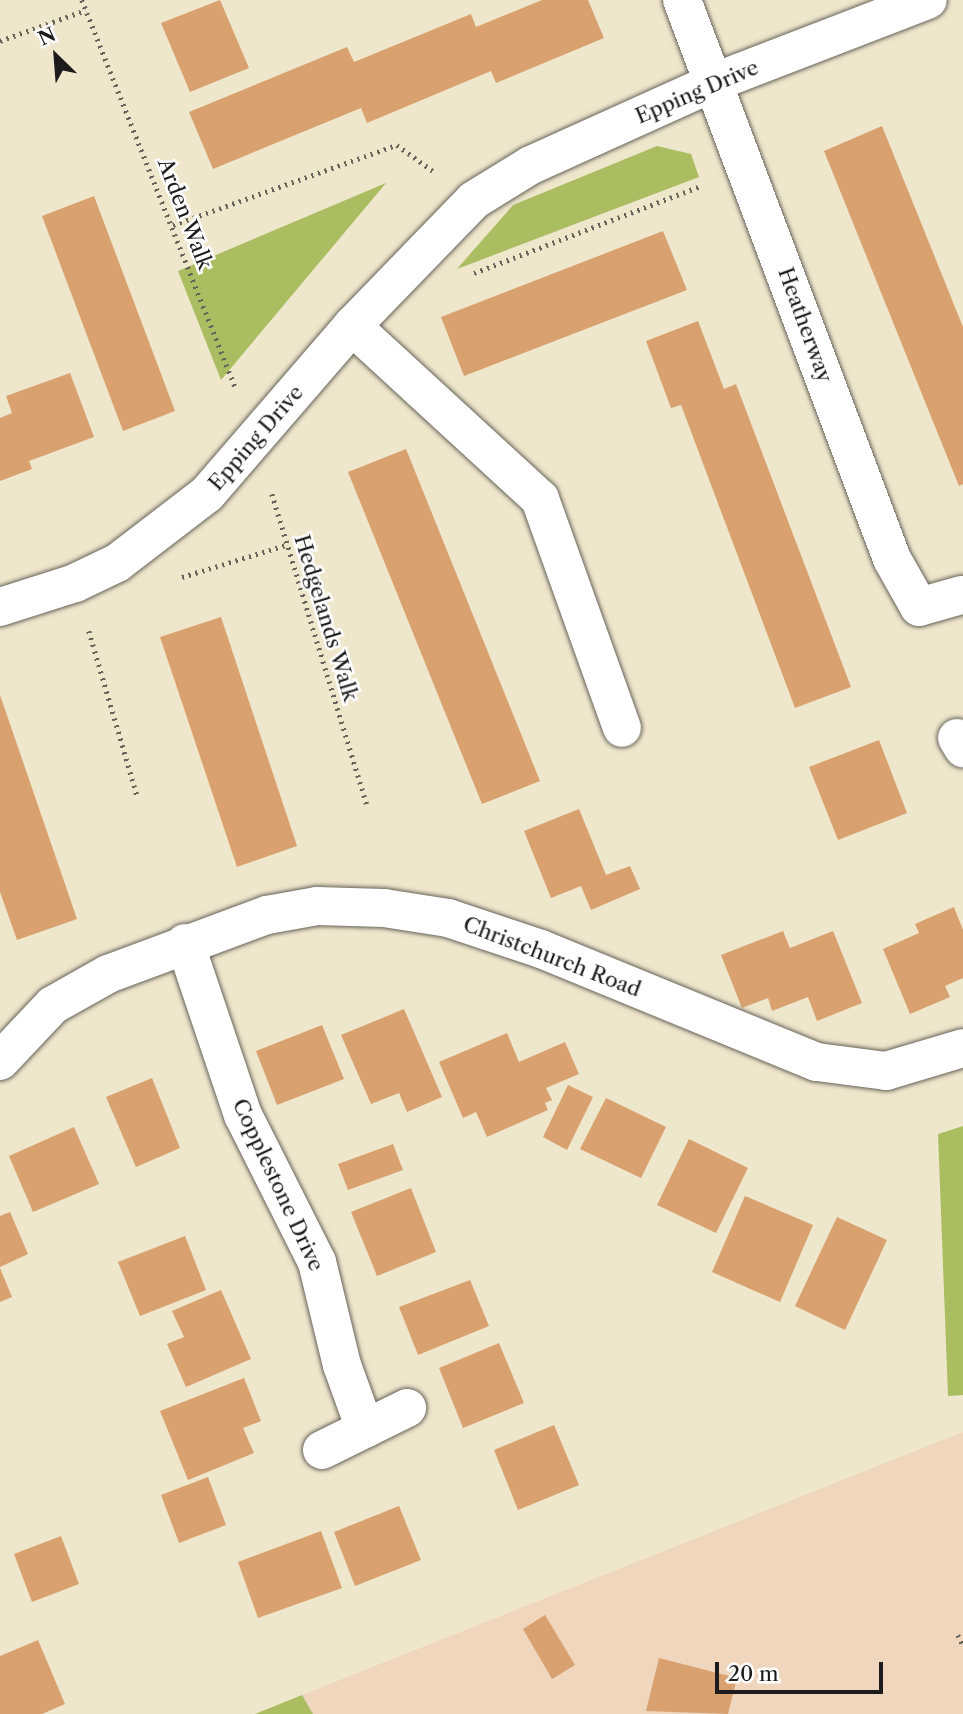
<!DOCTYPE html>
<html>
<head>
<meta charset="utf-8">
<style>
  body { margin:0 }
  #map { position:relative; width:963px; height:1714px; overflow:hidden; background:#efe7cc; font-family:"Libre Caslon Text",serif }
  div>[style] { position:absolute }
  .built>* { inset:0; background:#efd6bc }
  .green>* { inset:0; background:#abbd61 }
  .building>* { inset:0; background:#d9a16f }
  .path>* { height:4.5px; margin-top:-2.25px; transform-origin:0; background:repeating-linear-gradient(90deg,#66635a 0 2px,transparent 0 7px) }
  .roads { filter:drop-shadow(0 0 2px #66635a) drop-shadow(0 0 2px #66635a) }
  .minor>* { height:38px; margin:-19px; padding:0 19px; transform-origin:19px; border-radius:19px; background:#fff }
  span { translate:-50% -50%; white-space:nowrap; text-align:center; line-height:1.15; -webkit-text-stroke:5px #fff; paint-order:stroke }
  .street-label { font-size:21px; color:#1c1c1c }
  .north { position:absolute; left:21px; top:21px; width:70px; height:70px; -webkit-text-stroke:5px #fff; paint-order:stroke; rotate:335deg; font-size:19px; font-weight:700; line-height:28px; text-align:center; color:#1c1c1c }
  .north::after { content:''; display:block; margin:auto; width:24px; height:32px; background:#1c1c1c; clip-path:polygon(50% 0,100% 100%,50% 72%,0 100%) }
  .scale { position:absolute; left:715px; top:1662px; width:168px; height:32px; box-sizing:border-box; border:4px solid #1c1c1c; border-top:0; padding-left:9px; font-size:21px; line-height:24px; white-space:nowrap; color:#1c1c1c; -webkit-text-stroke:5px #fff; paint-order:stroke }
</style>
</head>
<body>
<div id="map">
  <div class="built">
    <i style="clip-path:polygon(963px 1432px,963px 1714px,313px 1714px,302px 1695px)"></i>
  </div>
  <div class="green">
    <i style="clip-path:polygon(657px 146px,691px 154px,699px 177px,457px 269px,513px 205px)"></i>
    <i style="clip-path:polygon(386px 183px,221px 380px,178px 271px)"></i>
    <i style="clip-path:polygon(963px 1126px,963px 1395px,948px 1396px,938px 1134px)"></i>
    <i style="clip-path:polygon(302px 1695px,313px 1714px,255px 1714px)"></i>
  </div>
  <div class="building">
    <i style="clip-path:polygon(220px 0,249px 68px,190px 92px,161px 23px)"></i>
    <i style="clip-path:polygon(542px 0,588px 0,604px 38px,496px 83px,491px 71px,367px 123px,361px 108px,213px 169px,189px 112px,347px 47px,354px 62px,471px 14px,476px 27px)"></i>
    <i style="clip-path:polygon(882px 126px,963px 327px,963px 484px,959px 486px,824px 151px)"></i>
    <i style="clip-path:polygon(94px 196px,175px 411px,123px 431px,42px 216px)"></i>
    <i style="clip-path:polygon(663px 231px,687px 290px,464px 376px,441px 317px)"></i>
    <i style="clip-path:polygon(698px 321px,724px 389px,736px 384px,851px 687px,795px 708px,681px 405px,671px 408px,646px 341px)"></i>
    <i style="clip-path:polygon(70px 373px,94px 437px,29px 461px,32px 469px,0 481px,0 418px,12px 413px,6px 396px)"></i>
    <i style="clip-path:polygon(406px 449px,540px 781px,482px 804px,348px 472px)"></i>
    <i style="clip-path:polygon(221px 617px,297px 846px,237px 867px,160px 637px)"></i>
    <i style="clip-path:polygon(0 695px,77px 919px,17px 940px,0 892px)"></i>
    <i style="clip-path:polygon(879px 740px,907px 813px,838px 840px,809px 767px)"></i>
    <i style="clip-path:polygon(579px 809px,606px 875px,630px 866px,640px 889px,591px 910px,581px 886px,551px 898px,524px 831px)"></i>
    <i style="clip-path:polygon(954px 907px,963px 930px,963px 978px,945px 986px,950px 997px,910px 1014px,883px 949px,919px 933px,915px 924px)"></i>
    <i style="clip-path:polygon(783px 931px,790px 948px,833px 931px,862px 1003px,817px 1021px,808px 997px,772px 1011px,768px 998px,742px 1008px,721px 955px)"></i>
    <i style="clip-path:polygon(404px 1009px,442px 1097px,407px 1112px,399px 1093px,371px 1104px,341px 1035px)"></i>
    <i style="clip-path:polygon(322px 1025px,344px 1079px,277px 1105px,256px 1051px)"></i>
    <i style="clip-path:polygon(507px 1033px,519px 1062px,565px 1042px,579px 1074px,546px 1088px,552px 1100px,545px 1103px,548px 1110px,487px 1137px,476px 1112px,463px 1118px,439px 1062px)"></i>
    <i style="clip-path:polygon(152px 1078px,180px 1148px,136px 1167px,106px 1097px)"></i>
    <i style="clip-path:polygon(568px 1085px,593px 1097px,567px 1150px,543px 1137px)"></i>
    <i style="clip-path:polygon(606px 1098px,666px 1127px,641px 1178px,580px 1149px)"></i>
    <i style="clip-path:polygon(74px 1127px,99px 1184px,33px 1212px,9px 1156px)"></i>
    <i style="clip-path:polygon(689px 1139px,748px 1168px,716px 1233px,657px 1205px)"></i>
    <i style="clip-path:polygon(393px 1144px,403px 1170px,348px 1190px,338px 1164px)"></i>
    <i style="clip-path:polygon(411px 1188px,436px 1252px,377px 1276px,351px 1212px)"></i>
    <i style="clip-path:polygon(745px 1196px,813px 1225px,780px 1302px,712px 1272px)"></i>
    <i style="clip-path:polygon(10px 1212px,28px 1254px,0 1267px,0 1216px)"></i>
    <i style="clip-path:polygon(837px 1217px,887px 1240px,845px 1330px,795px 1306px)"></i>
    <i style="clip-path:polygon(185px 1236px,206px 1290px,140px 1316px,118px 1262px)"></i>
    <i style="clip-path:polygon(0 1268px,12px 1297px,0 1302px)"></i>
    <i style="clip-path:polygon(470px 1280px,489px 1326px,418px 1355px,399px 1307px)"></i>
    <i style="clip-path:polygon(221px 1290px,251px 1359px,186px 1387px,167px 1344px,184px 1337px,172px 1311px)"></i>
    <i style="clip-path:polygon(499px 1343px,524px 1403px,463px 1428px,439px 1368px)"></i>
    <i style="clip-path:polygon(244px 1378px,261px 1421px,243px 1428px,254px 1453px,188px 1480px,160px 1411px)"></i>
    <i style="clip-path:polygon(554px 1425px,579px 1485px,518px 1510px,494px 1450px)"></i>
    <i style="clip-path:polygon(208px 1477px,226px 1525px,179px 1543px,161px 1495px)"></i>
    <i style="clip-path:polygon(399px 1506px,421px 1560px,355px 1586px,334px 1532px)"></i>
    <i style="clip-path:polygon(321px 1531px,342px 1588px,258px 1618px,238px 1562px)"></i>
    <i style="clip-path:polygon(61px 1536px,79px 1584px,32px 1602px,14px 1554px)"></i>
    <i style="clip-path:polygon(545px 1615px,575px 1665px,552px 1679px,523px 1629px)"></i>
    <i style="clip-path:polygon(38px 1640px,65px 1704px,42px 1714px,0 1714px,0 1656px)"></i>
    <i style="clip-path:polygon(659px 1658px,737px 1678px,728px 1714px,646px 1711px)"></i>
  </div>
  <div class="path">
    <i style="left:82px;top:0;width:416px;rotate:68.4deg"></i>
    <i style="left:0;top:41px;width:91px;rotate:-19.8deg"></i>
    <i style="left:173px;top:225px;width:238px;rotate:-19.7deg"></i>
    <i style="left:397px;top:145px;width:44px;rotate:35.8deg"></i>
    <i style="left:474px;top:273px;width:243px;rotate:-21deg"></i>
    <i style="left:272px;top:494px;width:324px;rotate:73deg"></i>
    <i style="left:182px;top:577px;width:109px;rotate:-17.1deg"></i>
    <i style="left:89px;top:631px;width:171px;rotate:73.7deg"></i>
    <i style="left:958px;top:1635px;width:11px;rotate:63deg"></i>
  </div>
  <div class="roads">
    <div class="minor">
      <i style="left:682px;top:0;width:597px;rotate:69.41deg"></i>
      <i style="left:892px;top:559px;width:55px;rotate:60.6deg"></i>
      <i style="left:919px;top:607px;width:44px;rotate:-15.9deg"></i>
      <i style="left:352px;top:326px;width:255px;rotate:42.6deg"></i>
      <i style="left:540px;top:499px;width:243px;rotate:70.3deg"></i>
      <i style="left:0;top:607px;width:79px;rotate:-17.7deg"></i>
      <i style="left:75px;top:583px;width:47px;rotate:-25.5deg"></i>
      <i style="left:117px;top:563px;width:113px;rotate:-37.5deg"></i>
      <i style="left:207px;top:494px;width:222px;rotate:-49.2deg"></i>
      <i style="left:352px;top:326px;width:175px;rotate:-45.9deg"></i>
      <i style="left:474px;top:200px;width:67px;rotate:-31.6deg"></i>
      <i style="left:531px;top:165px;width:202px;rotate:-24.3deg"></i>
      <i style="left:715px;top:82px;width:228px;rotate:-21.1deg"></i>
      <i style="left:957px;top:738px;width:12px;rotate:59deg"></i>
      <i style="left:185px;top:943px;width:182px;rotate:71.4deg"></i>
      <i style="left:243px;top:1115px;width:165px;rotate:63.3deg"></i>
      <i style="left:317px;top:1262px;width:106px;rotate:76.4deg"></i>
      <i style="left:342px;top:1365px;width:68px;rotate:70.2deg"></i>
      <i style="left:0;top:1061px;width:77px;rotate:-46.6deg"></i>
      <i style="left:53px;top:1005px;width:63px;rotate:-29.4deg"></i>
      <i style="left:108px;top:974px;width:170px;rotate:-20.4deg"></i>
      <i style="left:267px;top:915px;width:51px;rotate:-10.2deg"></i>
      <i style="left:317px;top:906px;width:67px;rotate:1.7deg"></i>
      <i style="left:384px;top:908px;width:65px;rotate:8.9deg"></i>
      <i style="left:448px;top:918px;width:98px;rotate:18.4deg"></i>
      <i style="left:541px;top:949px;width:298px;rotate:22.3deg"></i>
      <i style="left:817px;top:1062px;width:70px;rotate:7.4deg"></i>
      <i style="left:886px;top:1071px;width:80px;rotate:-16.6deg"></i>
      <i style="left:322px;top:1450px;width:95px;rotate:-26.3deg"></i>
    </div>
  </div>
  <div class="street-label">
    <span style="left:697px;top:92px;rotate:-23deg">Epping Drive</span>
    <span style="left:185px;top:214px;rotate:69deg">Arden Walk</span>
    <span style="left:805px;top:325px;rotate:70deg">Heatherway</span>
    <span style="left:256px;top:438px;rotate:-49deg">Epping Drive</span>
    <span style="left:326px;top:618px;rotate:73deg">Hedgelands Walk</span>
    <span style="left:552px;top:957px;rotate:21deg">Christchurch Road</span>
    <span style="left:278px;top:1185px;rotate:65deg">Copplestone Drive</span>
  </div>
  <div class="north">N</div>
  <div class="scale">20 m</div>
</div>
</body>
</html>
